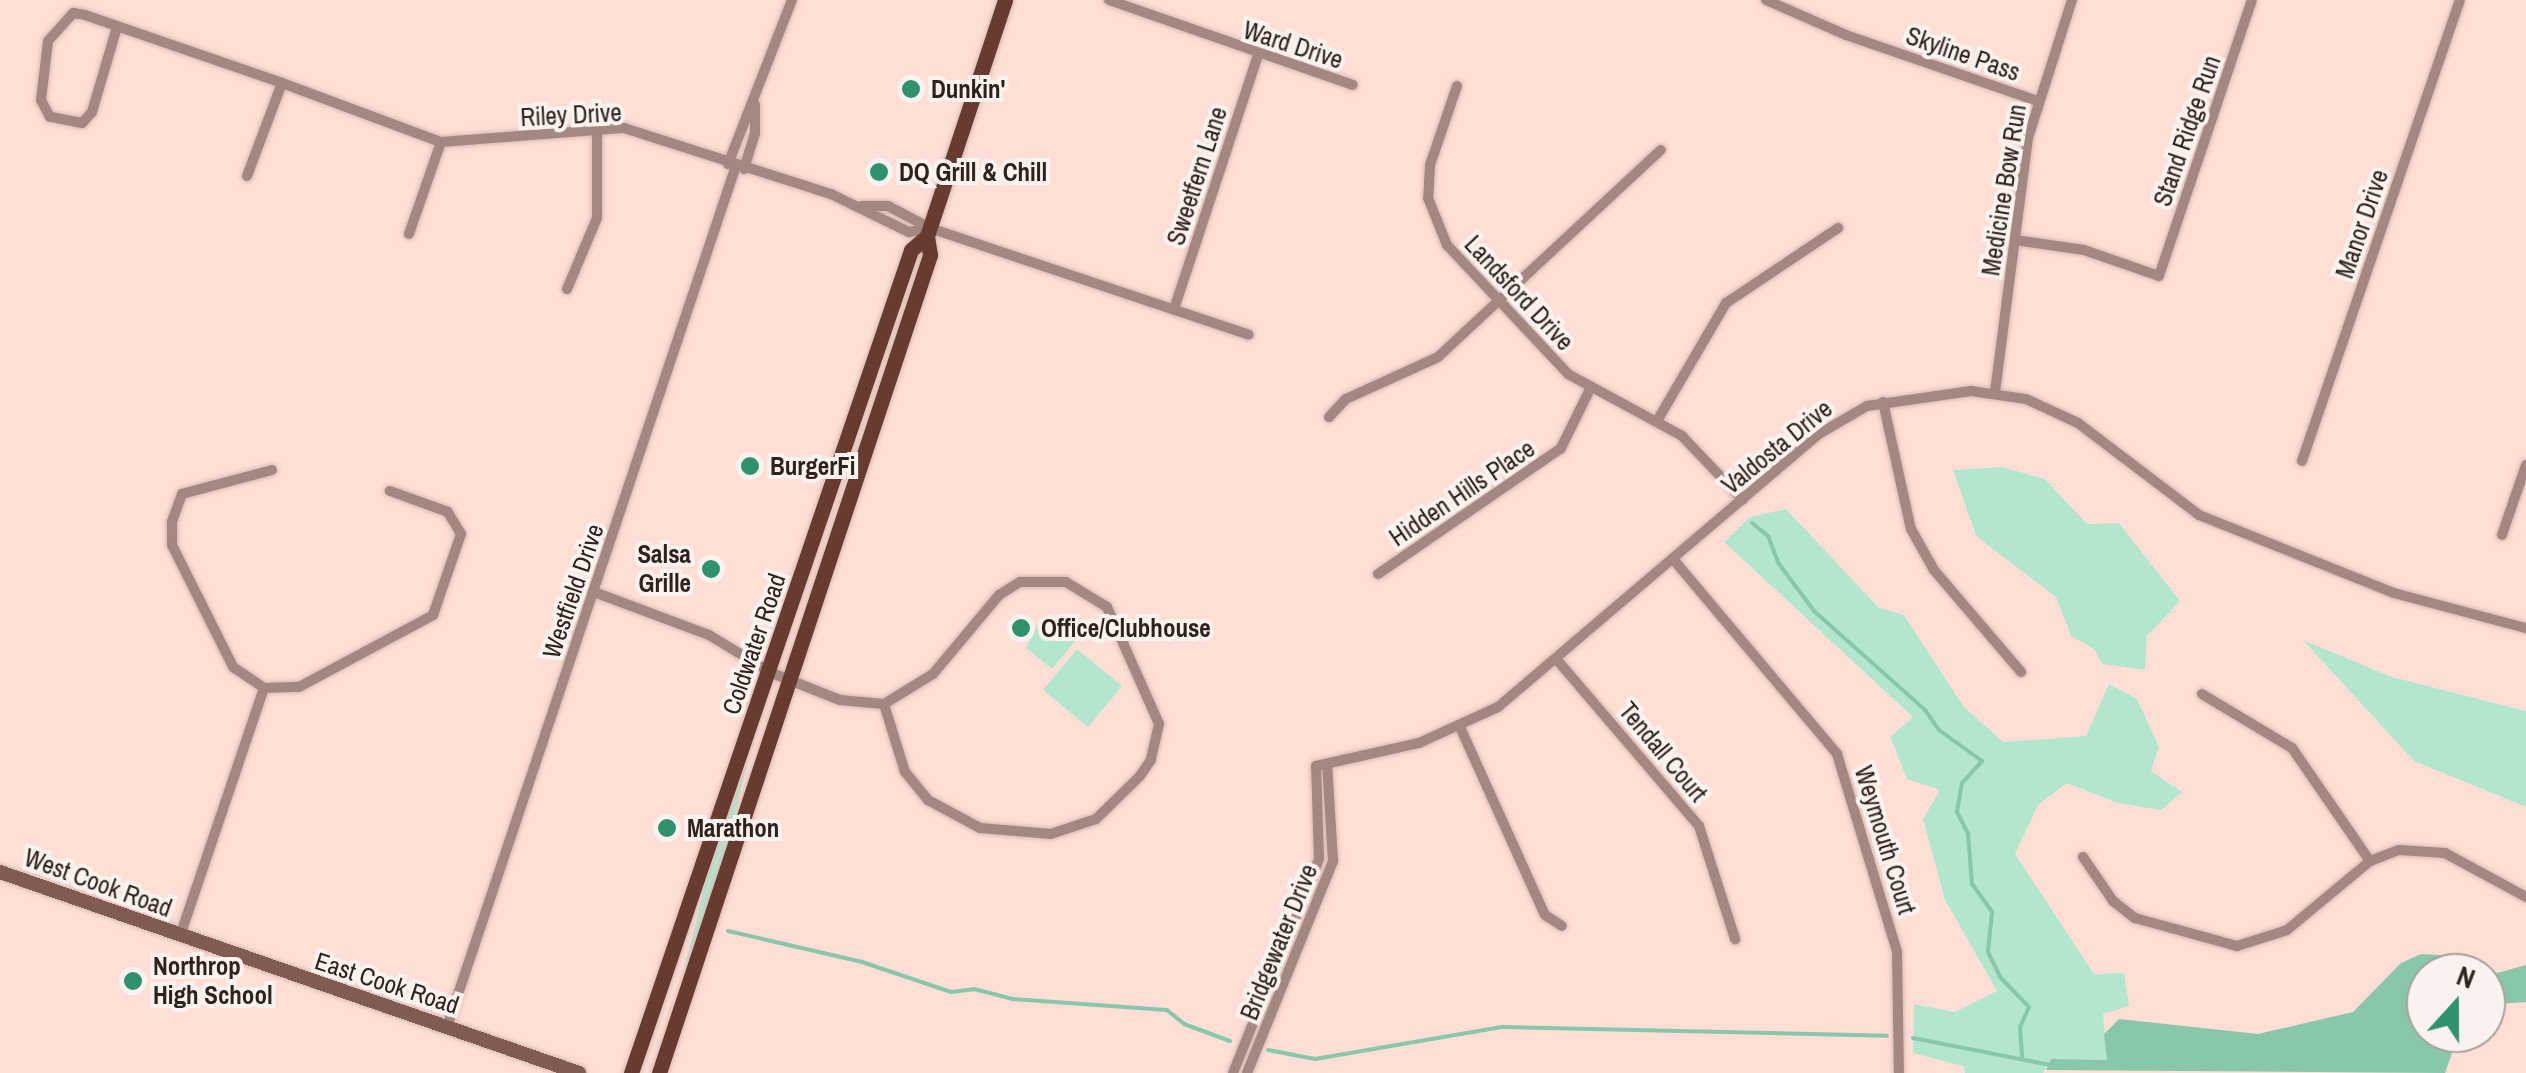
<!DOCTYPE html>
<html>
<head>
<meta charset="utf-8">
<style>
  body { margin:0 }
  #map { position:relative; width:2526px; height:1073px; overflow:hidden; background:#feded5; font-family:"Archivo Narrow",sans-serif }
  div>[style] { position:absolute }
  .green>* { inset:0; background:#b2e7ce }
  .water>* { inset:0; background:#88c7aa }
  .stream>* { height:4px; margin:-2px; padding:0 2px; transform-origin:2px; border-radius:2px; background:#88c7aa }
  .roads { filter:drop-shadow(0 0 2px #d9bcb4) drop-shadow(0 0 2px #d9bcb4) }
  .minor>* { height:10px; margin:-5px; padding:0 5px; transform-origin:5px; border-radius:5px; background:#a28880 }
  .secondary>* { height:14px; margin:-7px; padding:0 7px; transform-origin:7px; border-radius:7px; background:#805b51 }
  .primary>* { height:15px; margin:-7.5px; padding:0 7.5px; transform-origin:7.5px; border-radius:7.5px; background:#673b2f }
  .dots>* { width:28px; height:28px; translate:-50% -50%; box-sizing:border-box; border:5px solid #faf2ef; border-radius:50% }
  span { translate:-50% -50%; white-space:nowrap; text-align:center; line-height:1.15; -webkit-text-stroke:8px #faf2ef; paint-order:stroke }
  .street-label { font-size:25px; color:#2f211d }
  .poi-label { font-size:25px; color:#2f211d; font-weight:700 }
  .left { translate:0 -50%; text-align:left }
  .right { translate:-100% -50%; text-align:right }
  .north { position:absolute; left:2406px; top:953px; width:100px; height:100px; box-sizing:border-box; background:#faf2ef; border:2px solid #a99e9b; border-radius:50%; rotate:21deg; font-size:28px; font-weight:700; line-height:40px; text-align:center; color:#2f211d }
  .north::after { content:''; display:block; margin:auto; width:35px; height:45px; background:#30926d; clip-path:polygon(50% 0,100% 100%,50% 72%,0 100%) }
</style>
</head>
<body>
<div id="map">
  <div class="green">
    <i style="clip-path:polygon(2002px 467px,2045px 479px,2087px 524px,2119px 523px,2180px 601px,2147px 636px,2145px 670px,2102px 664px,2094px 649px,2071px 636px,2056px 597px,1976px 536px,1953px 470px)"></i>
    <i style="clip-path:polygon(1786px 509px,1878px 607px,1904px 615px,1963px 706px,2003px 742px,2086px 736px,2109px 684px,2137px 699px,2159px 747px,2151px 771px,2182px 792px,2161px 810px,2117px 803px,2067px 783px,2038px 805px,2015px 854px,2094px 974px,2124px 973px,2129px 1006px,2103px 1014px,2107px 1060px,2051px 1059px,2043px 1073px,1965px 1073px,1963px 1066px,1913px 1053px,1914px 1004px,1955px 1012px,1997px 991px,1945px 900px,1923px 819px,1940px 790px,1907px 779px,1890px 737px,1913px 717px,1724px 542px,1750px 517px)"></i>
    <i style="clip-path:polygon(1057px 617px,1076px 640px,1052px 669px,1026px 648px,1038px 624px)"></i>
    <i style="clip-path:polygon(2303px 640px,2392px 677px,2526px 711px,2526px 807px,2414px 761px)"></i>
    <i style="clip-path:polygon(1077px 649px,1122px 686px,1088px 727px,1043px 690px)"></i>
    <i style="clip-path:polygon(749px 756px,730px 836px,682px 980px,704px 887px)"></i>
  </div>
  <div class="water">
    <i style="clip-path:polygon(2421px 954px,2440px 955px,2478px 973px,2426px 973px,2426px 1033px,2459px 1033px,2445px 1073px,2046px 1070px,2051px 1059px,2107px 1060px,2104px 1034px,2119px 1019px,2258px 1034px,2353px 1012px,2401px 963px)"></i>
    <i style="clip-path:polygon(2526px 965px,2526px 1002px,2486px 1005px,2486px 976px)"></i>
  </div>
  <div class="stream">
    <i style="left:1752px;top:523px;width:21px;rotate:39deg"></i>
    <i style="left:1768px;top:536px;width:30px;rotate:69deg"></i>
    <i style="left:1779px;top:564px;width:59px;rotate:53.3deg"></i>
    <i style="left:1814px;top:611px;width:149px;rotate:41.7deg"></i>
    <i style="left:1925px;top:710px;width:24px;rotate:55deg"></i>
    <i style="left:1939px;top:730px;width:53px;rotate:35.8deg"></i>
    <i style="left:1982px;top:761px;width:30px;rotate:132deg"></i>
    <i style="left:1962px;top:783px;width:29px;rotate:100deg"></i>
    <i style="left:1957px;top:812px;width:25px;rotate:63deg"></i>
    <i style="left:1968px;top:834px;width:50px;rotate:85.4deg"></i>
    <i style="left:1972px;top:884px;width:34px;rotate:54deg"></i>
    <i style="left:1992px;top:912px;width:40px;rotate:95.7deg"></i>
    <i style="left:1988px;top:952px;width:28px;rotate:64deg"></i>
    <i style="left:2000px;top:977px;width:42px;rotate:46deg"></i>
    <i style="left:2029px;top:1007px;width:22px;rotate:114deg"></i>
    <i style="left:2020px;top:1027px;width:32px;rotate:86deg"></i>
    <i style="left:728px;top:931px;width:138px;rotate:13deg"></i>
    <i style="left:862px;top:962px;width:94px;rotate:18.6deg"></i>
    <i style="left:951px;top:992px;width:23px;rotate:-7deg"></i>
    <i style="left:974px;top:989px;width:40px;rotate:14.4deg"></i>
    <i style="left:1013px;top:999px;width:154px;rotate:4.1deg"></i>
    <i style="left:1167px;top:1010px;width:22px;rotate:39deg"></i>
    <i style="left:1184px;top:1024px;width:49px;rotate:20.3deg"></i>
    <i style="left:1913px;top:1038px;width:140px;rotate:11.1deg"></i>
    <i style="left:1268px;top:1050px;width:48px;rotate:10.8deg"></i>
    <i style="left:1315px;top:1059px;width:191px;rotate:-9.7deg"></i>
    <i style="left:1503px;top:1027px;width:384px;rotate:1.3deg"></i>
  </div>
  <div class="roads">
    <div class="minor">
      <i style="left:1109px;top:0;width:258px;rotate:19.2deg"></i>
      <i style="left:1766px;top:0;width:87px;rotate:23.6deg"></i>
      <i style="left:1846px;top:35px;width:203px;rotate:19deg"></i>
      <i style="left:117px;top:27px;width:89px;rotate:106.4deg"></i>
      <i style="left:92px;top:112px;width:15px;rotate:132deg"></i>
      <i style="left:82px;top:123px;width:33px;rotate:-169deg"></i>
      <i style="left:50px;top:117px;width:19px;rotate:-118deg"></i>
      <i style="left:41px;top:100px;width:59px;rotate:-83.2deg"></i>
      <i style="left:48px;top:41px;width:38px;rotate:-48deg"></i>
      <i style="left:73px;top:13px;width:12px;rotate:9deg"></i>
      <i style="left:85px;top:15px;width:208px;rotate:19deg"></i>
      <i style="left:282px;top:83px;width:170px;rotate:20.4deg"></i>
      <i style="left:441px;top:142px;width:184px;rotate:-4.4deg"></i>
      <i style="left:624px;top:128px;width:217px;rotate:17.7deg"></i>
      <i style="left:831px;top:194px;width:87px;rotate:26deg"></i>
      <i style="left:909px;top:232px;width:21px;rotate:-11deg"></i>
      <i style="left:1457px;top:86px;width:83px;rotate:108.9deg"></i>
      <i style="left:1430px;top:165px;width:33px;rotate:93deg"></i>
      <i style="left:1428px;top:198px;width:51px;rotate:68deg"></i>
      <i style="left:1447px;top:245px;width:177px;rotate:46.8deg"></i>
      <i style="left:1568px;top:374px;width:130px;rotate:28.5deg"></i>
      <i style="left:1682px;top:436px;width:88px;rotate:46.4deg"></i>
      <i style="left:728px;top:164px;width:176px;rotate:-68.7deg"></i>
      <i style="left:744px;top:169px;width:38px;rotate:-73deg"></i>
      <i style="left:755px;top:133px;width:28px;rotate:-90deg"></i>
      <i style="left:247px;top:176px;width:99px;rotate:-69.4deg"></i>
      <i style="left:862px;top:206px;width:26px"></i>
      <i style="left:888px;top:206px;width:47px;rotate:27.6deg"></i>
      <i style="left:930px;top:228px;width:336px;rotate:18.5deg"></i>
      <i style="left:409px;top:234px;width:97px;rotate:-70.8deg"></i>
      <i style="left:2015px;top:240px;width:70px;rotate:8.2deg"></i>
      <i style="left:2084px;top:250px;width:79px;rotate:19.1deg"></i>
      <i style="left:2159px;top:276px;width:291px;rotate:-71.4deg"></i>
      <i style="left:567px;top:289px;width:77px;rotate:-67.1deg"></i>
      <i style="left:597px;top:218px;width:89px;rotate:-90deg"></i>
      <i style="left:1174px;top:309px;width:268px;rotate:-71.7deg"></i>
      <i style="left:1995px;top:392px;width:256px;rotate:-82.6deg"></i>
      <i style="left:2028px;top:138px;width:145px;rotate:-72.3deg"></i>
      <i style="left:1883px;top:402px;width:130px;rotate:77.6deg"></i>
      <i style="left:1911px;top:529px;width:47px;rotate:60.7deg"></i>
      <i style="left:1934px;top:570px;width:134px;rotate:49.5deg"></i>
      <i style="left:1329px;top:417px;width:25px;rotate:-47deg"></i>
      <i style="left:1346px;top:399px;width:101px;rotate:-24.5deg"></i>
      <i style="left:1438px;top:357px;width:304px;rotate:-42.9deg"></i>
      <i style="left:1657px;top:421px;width:137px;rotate:-59.7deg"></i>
      <i style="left:1726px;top:303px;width:135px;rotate:-33.8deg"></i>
      <i style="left:2302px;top:461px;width:487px;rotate:-71.1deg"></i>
      <i style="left:272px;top:470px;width:93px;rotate:165.1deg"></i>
      <i style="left:182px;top:494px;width:30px;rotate:110deg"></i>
      <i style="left:172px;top:522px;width:23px;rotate:90deg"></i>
      <i style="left:172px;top:545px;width:136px;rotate:63.4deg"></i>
      <i style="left:233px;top:667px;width:37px;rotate:34deg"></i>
      <i style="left:264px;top:688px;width:35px;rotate:-2deg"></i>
      <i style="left:299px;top:687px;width:152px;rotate:-28.2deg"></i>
      <i style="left:433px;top:615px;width:86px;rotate:-70.9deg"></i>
      <i style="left:461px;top:534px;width:26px;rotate:-121deg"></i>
      <i style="left:448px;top:512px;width:62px;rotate:-160.1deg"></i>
      <i style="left:2502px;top:535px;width:74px;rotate:-71.1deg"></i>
      <i style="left:1673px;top:559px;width:255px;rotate:49.9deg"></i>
      <i style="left:1837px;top:754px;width:206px;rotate:73.1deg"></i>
      <i style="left:1897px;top:951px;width:122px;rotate:89.1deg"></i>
      <i style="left:1378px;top:574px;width:222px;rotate:-34.5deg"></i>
      <i style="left:1561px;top:448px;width:68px;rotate:-63.8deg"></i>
      <i style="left:594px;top:592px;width:123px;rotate:20.5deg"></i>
      <i style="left:709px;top:635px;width:74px;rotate:31.1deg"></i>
      <i style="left:772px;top:673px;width:73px;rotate:21.7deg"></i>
      <i style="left:840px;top:700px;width:44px;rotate:5.2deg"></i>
      <i style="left:884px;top:704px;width:57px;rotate:-31.5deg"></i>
      <i style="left:933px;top:674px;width:103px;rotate:-50.1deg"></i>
      <i style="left:999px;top:595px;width:25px;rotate:-32deg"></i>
      <i style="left:1020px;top:582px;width:46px"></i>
      <i style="left:1066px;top:582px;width:48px;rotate:31.4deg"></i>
      <i style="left:1107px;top:607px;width:128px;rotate:66deg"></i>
      <i style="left:1159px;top:724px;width:37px;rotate:103deg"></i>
      <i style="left:1151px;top:760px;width:19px;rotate:125deg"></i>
      <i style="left:1140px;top:776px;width:62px;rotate:135.7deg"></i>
      <i style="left:1096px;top:819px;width:47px;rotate:161.6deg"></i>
      <i style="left:1051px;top:834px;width:71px;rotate:-175.2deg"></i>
      <i style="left:980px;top:828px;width:59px;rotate:-151.7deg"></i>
      <i style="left:928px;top:800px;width:36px;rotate:-129deg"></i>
      <i style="left:905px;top:772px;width:71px;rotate:-107.2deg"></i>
      <i style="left:1558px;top:661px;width:217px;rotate:49.5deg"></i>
      <i style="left:1699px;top:826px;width:119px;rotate:72.3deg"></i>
      <i style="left:2202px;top:694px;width:105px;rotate:31deg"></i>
      <i style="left:2292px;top:748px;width:137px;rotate:55.4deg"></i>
      <i style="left:1460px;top:727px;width:206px;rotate:65.7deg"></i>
      <i style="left:1545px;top:915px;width:20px;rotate:33deg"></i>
      <i style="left:2083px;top:857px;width:53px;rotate:55.7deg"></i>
      <i style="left:2113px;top:901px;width:28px;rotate:38deg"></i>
      <i style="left:2135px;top:918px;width:106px;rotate:15.4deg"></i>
      <i style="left:2237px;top:946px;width:52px;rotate:-17.7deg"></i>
      <i style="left:2287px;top:930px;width:108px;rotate:-39.7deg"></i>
      <i style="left:2370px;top:861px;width:31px;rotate:-21deg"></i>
      <i style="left:2399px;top:850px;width:46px;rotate:3.7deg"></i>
      <i style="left:2445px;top:853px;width:92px;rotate:28.5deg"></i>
      <i style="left:180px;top:936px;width:262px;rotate:-71.3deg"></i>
      <i style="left:447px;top:1027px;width:908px;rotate:-71.45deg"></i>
      <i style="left:1233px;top:1073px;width:231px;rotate:-68.1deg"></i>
      <i style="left:1319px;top:859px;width:93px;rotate:-91.8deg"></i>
      <i style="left:1316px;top:766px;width:106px;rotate:-12.6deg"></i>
      <i style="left:1419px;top:743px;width:87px;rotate:-24.5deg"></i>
      <i style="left:1498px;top:707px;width:421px;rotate:-40.4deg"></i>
      <i style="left:1819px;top:434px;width:56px;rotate:-30.3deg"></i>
      <i style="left:1867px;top:406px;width:105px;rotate:-8.2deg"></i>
      <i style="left:1971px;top:391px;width:56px;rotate:8.3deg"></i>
      <i style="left:2026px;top:399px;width:57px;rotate:24.8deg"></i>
      <i style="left:2078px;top:423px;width:152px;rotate:37.2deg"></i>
      <i style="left:2199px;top:515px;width:210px;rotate:21.8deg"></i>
      <i style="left:2394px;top:593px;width:137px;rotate:14.9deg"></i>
      <i style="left:1247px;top:1073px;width:229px;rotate:-67.9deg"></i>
      <i style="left:1333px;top:861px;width:97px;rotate:-93.5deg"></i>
    </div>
    <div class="secondary">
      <i style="left:0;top:872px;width:613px;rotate:19.14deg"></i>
    </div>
    <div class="primary">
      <i style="left:631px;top:1073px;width:869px;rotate:-71.21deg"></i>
      <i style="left:911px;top:250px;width:21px;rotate:-41deg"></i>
      <i style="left:659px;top:1073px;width:862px;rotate:-71.67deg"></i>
      <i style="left:930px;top:255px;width:19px;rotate:-99deg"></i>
      <i style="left:927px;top:236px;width:249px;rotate:-71.7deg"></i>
    </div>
  </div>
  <div class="dots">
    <i style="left:911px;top:89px;background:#30926d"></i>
    <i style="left:879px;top:172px;background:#30926d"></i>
    <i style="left:750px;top:466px;background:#30926d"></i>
    <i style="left:711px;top:569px;background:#30926d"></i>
    <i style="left:1021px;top:628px;background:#30926d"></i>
    <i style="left:667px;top:828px;background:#30926d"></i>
    <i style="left:133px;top:981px;background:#30926d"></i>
  </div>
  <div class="street-label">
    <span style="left:1293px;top:45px;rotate:18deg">Ward Drive</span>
    <span style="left:1963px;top:54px;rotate:19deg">Skyline Pass</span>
    <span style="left:571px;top:115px;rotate:-3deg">Riley Drive</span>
    <span style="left:2187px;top:131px;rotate:-71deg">Stand Ridge Run</span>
    <span style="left:1197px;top:176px;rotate:-72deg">Sweetfern Lane</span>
    <span style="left:2004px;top:190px;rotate:-81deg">Medicine Bow Run</span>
    <span style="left:2362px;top:224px;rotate:-71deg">Manor Drive</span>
    <span style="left:1519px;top:293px;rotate:47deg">Landsford Drive</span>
    <span style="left:1777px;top:447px;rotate:-39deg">Valdosta Drive</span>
    <span style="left:1462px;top:493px;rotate:-34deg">Hidden Hills Place</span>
    <span style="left:573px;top:591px;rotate:-71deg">Westfield Drive</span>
    <span style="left:754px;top:644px;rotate:-71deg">Coldwater Road</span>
    <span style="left:1663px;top:752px;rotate:50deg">Tendall Court</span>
    <span style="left:1885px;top:840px;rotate:73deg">Weymouth Court</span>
    <span style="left:98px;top:883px;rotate:20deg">West Cook Road</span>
    <span style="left:1279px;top:942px;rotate:-68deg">Bridgewater Drive</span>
    <span style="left:387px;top:983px;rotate:18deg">East Cook Road</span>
  </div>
  <div class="poi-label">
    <span class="left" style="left:931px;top:89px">Dunkin'</span>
    <span class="left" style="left:899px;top:172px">DQ Grill &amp; Chill</span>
    <span class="left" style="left:770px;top:466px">BurgerFi</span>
    <span class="right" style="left:691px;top:569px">Salsa<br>Grille</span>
    <span class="left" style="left:1041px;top:628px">Office/Clubhouse</span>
    <span class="left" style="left:687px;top:828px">Marathon</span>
    <span class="left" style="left:153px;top:981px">Northrop<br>High School</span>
  </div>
  <div class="north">N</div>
</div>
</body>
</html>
